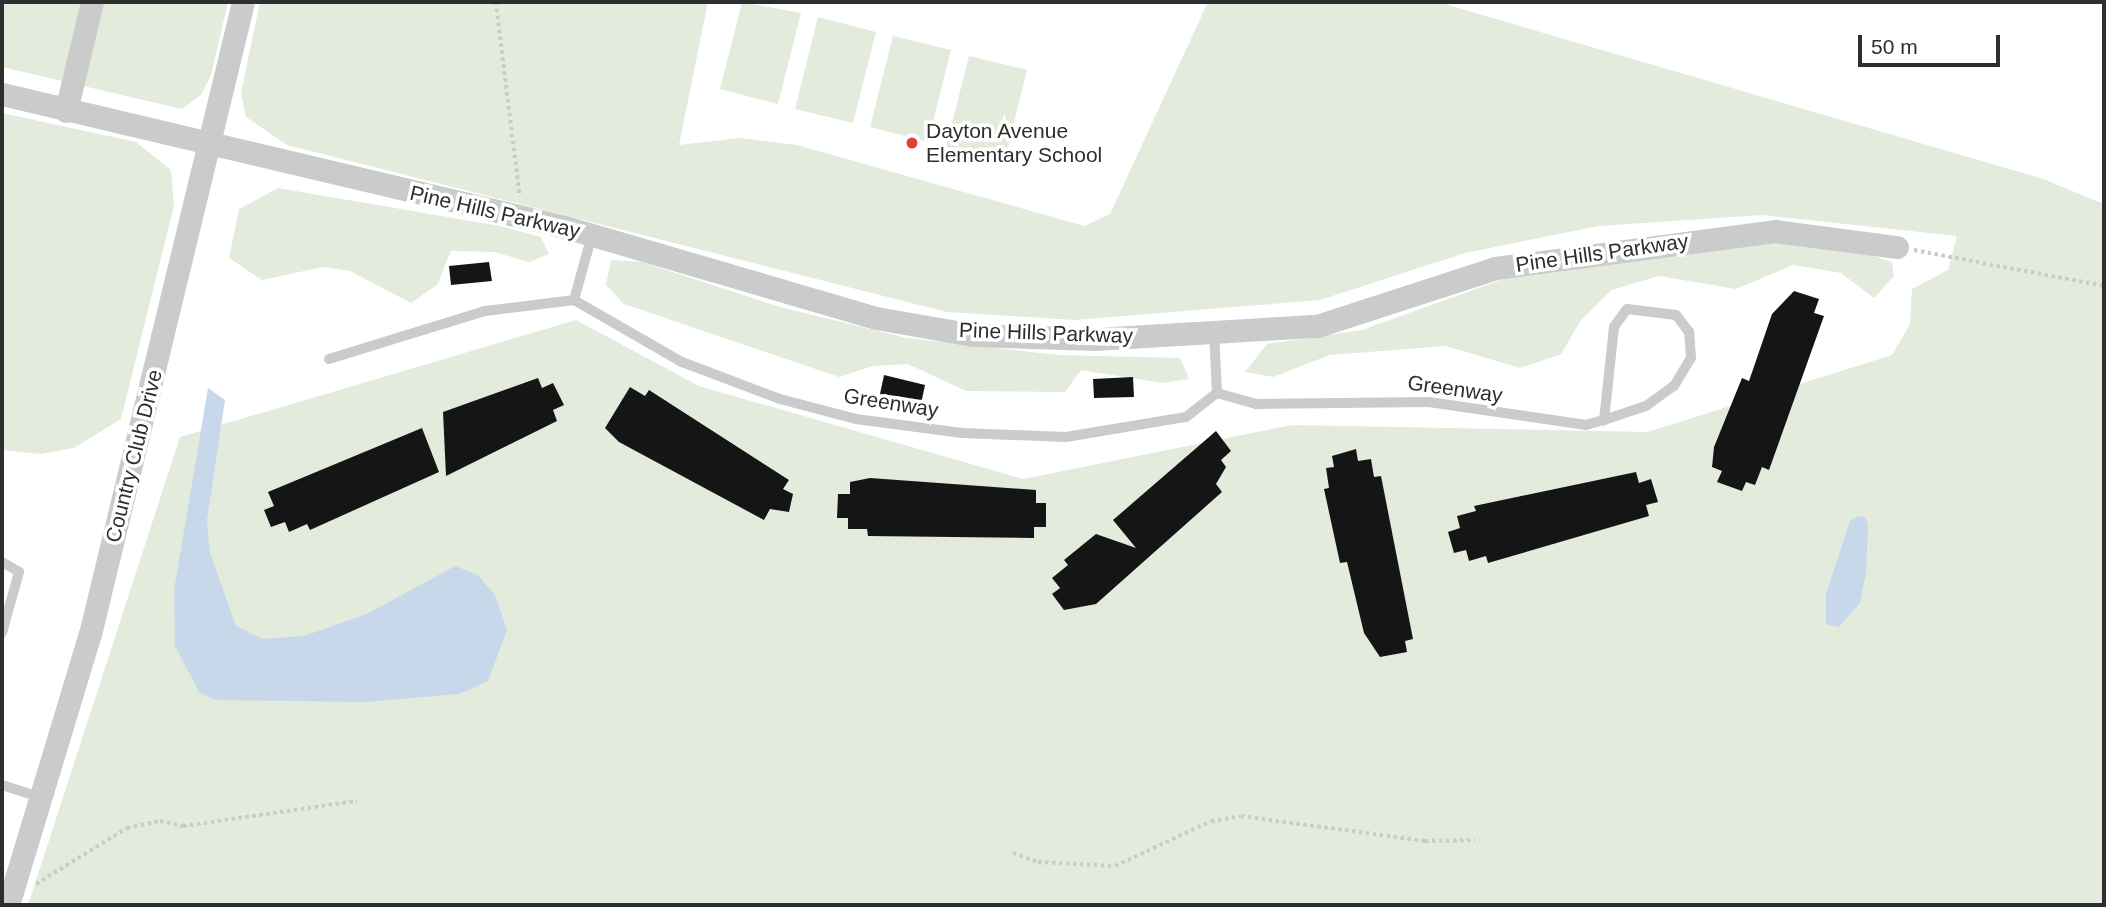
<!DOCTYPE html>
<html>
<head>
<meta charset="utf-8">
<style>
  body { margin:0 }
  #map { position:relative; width:2106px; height:907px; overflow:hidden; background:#fff; font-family:Helvetica,sans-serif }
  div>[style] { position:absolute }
  .green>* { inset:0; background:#e2ebdc }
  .water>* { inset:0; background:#c8d8eb }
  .building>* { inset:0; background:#151515 }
  .path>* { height:3.5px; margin-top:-1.75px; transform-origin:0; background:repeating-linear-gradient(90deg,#cbcbcb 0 3.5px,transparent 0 7px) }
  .lane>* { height:10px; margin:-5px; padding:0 5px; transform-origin:5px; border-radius:5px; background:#cbcbcb }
  .street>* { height:23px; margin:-11.5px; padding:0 11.5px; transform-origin:11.5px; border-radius:11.5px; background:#cbcbcb }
  .dots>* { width:19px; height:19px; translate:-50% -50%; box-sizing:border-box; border:4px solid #fff; border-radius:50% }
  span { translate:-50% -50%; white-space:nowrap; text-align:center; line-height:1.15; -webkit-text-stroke:7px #fff; paint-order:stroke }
  .poi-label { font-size:21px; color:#2e2e2e }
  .left { translate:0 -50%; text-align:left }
  .street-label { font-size:21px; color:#2e2e2e }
  .frame { position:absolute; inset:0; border:4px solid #2e2e2e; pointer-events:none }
  .scale { position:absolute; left:1858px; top:35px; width:142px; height:32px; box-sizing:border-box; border:4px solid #2e2e2e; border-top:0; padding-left:9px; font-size:21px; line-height:24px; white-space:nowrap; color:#2e2e2e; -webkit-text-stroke:5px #fff; paint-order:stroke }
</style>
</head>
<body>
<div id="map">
  <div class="green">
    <i style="clip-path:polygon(2px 2px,228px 2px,211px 75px,201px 95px,182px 109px,2px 67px)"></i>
    <i style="clip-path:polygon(260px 2px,708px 2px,679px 145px,740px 138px,797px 145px,1084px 226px,1110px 214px,1208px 2px,1438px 2px,2043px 179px,2104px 204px,2104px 905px,28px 905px,180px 437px,576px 320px,699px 386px,1023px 479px,1292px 425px,1648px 432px,1892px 355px,1910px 324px,1912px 289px,1948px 270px,1957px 236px,1762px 215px,1599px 226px,1465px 253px,1320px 300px,1074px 320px,947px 312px,287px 145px,246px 117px,241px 93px)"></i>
    <i style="clip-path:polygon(742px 2px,801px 13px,778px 104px,720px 89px)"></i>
    <i style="clip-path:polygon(818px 17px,876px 32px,853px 123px,795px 109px)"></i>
    <i style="clip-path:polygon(893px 36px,951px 50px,928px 142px,870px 127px)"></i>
    <i style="clip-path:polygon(969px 56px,1027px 70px,1004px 162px,946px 147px)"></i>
    <i style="clip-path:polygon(2px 113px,136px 142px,171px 170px,174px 206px,121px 419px,74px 448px,40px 454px,2px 450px)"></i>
    <i style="clip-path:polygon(278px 188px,500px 226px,541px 237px,549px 254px,529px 262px,494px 252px,451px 251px,437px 285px,411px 303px,350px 271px,323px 267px,262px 280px,229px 258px,239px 209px)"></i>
    <i style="clip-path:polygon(1768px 237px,1857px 251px,1892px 262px,1894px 276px,1874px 298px,1841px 273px,1793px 265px,1736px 289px,1659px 276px,1611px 290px,1581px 320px,1561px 354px,1520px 368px,1446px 346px,1330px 355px,1273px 377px,1245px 372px,1267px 344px,1362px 330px,1509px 277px)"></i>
    <i style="clip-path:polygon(611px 260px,642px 262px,780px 307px,907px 338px,1058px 355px,1180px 358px,1189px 379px,1162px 383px,1081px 370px,1065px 392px,966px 391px,908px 364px,873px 366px,839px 377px,624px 304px,606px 285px)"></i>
  </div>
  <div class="water">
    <i style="clip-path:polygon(208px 388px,225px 400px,207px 520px,210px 553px,236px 626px,263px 639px,304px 636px,367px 614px,455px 566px,478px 575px,495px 595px,507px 630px,488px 681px,459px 694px,365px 702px,215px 700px,199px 692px,175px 646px,174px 590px)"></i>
    <i style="clip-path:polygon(1858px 516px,1866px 518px,1868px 528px,1866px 573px,1860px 603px,1839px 627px,1826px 624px,1826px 594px,1850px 521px)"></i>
  </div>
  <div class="building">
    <i style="clip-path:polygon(489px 262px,492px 281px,451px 285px,449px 266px)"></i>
    <i style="clip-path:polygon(1794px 291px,1819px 299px,1814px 313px,1824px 316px,1769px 470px,1762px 467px,1755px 485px,1746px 482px,1742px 491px,1717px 482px,1722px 471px,1712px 467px,1714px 447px,1742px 378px,1749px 381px,1772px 314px)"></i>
    <i style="clip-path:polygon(884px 375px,925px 385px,921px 404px,880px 394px)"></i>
    <i style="clip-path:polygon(1133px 377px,1134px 397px,1094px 398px,1093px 379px)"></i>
    <i style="clip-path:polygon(538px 378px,542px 388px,553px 383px,564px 405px,553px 410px,557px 421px,446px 476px,443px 412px)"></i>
    <i style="clip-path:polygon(630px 387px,645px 396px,649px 390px,789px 480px,783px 489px,793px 494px,789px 512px,770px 509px,764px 520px,619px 442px,605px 428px)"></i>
    <i style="clip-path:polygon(422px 428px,439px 472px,310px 530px,307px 524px,289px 532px,285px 522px,271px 527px,264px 510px,274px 506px,268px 492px)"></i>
    <i style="clip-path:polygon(1216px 431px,1231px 451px,1221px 460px,1226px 467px,1216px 484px,1222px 492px,1096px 604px,1064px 610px,1052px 594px,1060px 588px,1052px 578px,1068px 565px,1064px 560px,1096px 534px,1136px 548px,1113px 520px)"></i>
    <i style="clip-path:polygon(1356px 449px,1358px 461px,1371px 459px,1374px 477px,1381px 476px,1413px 639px,1405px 641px,1407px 652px,1380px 657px,1364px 633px,1347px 562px,1340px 563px,1324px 489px,1329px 488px,1326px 468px,1334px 467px,1332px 456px)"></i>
    <i style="clip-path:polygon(1636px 472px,1639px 483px,1651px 479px,1658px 502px,1646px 505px,1649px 516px,1488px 563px,1486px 556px,1469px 561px,1466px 550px,1454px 553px,1448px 532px,1460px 528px,1457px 516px,1476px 511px,1474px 506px)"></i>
    <i style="clip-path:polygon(870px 478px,1036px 490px,1036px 503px,1046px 503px,1046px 527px,1034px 527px,1034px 538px,868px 536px,867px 529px,848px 529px,848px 518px,837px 518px,838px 494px,850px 494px,850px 482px)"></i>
  </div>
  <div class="path">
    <i style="left:496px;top:2px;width:196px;rotate:83deg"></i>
    <i style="left:1914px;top:250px;width:193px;rotate:10.7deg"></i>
    <i style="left:1013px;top:853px;width:27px;rotate:20deg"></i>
    <i style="left:1038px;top:862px;width:77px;rotate:3deg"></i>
    <i style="left:1115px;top:866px;width:106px;rotate:-25.1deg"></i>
    <i style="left:1211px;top:821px;width:30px;rotate:-9deg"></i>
    <i style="left:1241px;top:816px;width:186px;rotate:7.7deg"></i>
    <i style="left:1425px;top:841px;width:50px;rotate:-1.1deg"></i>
    <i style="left:36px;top:884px;width:107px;rotate:-31.6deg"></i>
    <i style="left:127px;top:828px;width:34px;rotate:-12deg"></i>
    <i style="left:160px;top:821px;width:24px;rotate:12deg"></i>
    <i style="left:183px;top:826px;width:176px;rotate:-8.2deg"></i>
  </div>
  <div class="lane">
    <i style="left:574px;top:300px;width:67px;rotate:-74.5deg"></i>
    <i style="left:1214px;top:332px;width:61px;rotate:87.2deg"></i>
    <i style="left:1217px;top:393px;width:41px;rotate:15.8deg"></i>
    <i style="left:1256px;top:404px;width:173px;rotate:-0.7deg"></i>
    <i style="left:1429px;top:402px;width:159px;rotate:8.3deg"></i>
    <i style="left:1586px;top:425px;width:19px;rotate:-16deg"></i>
    <i style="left:1604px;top:420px;width:44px;rotate:-18.4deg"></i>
    <i style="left:1646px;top:406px;width:34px;rotate:-36deg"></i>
    <i style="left:1674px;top:386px;width:33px;rotate:-59deg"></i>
    <i style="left:1691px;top:358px;width:26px;rotate:-94deg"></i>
    <i style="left:1689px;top:332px;width:21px;rotate:-127deg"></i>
    <i style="left:1676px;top:315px;width:49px;rotate:-173deg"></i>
    <i style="left:1627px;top:309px;width:22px;rotate:126deg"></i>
    <i style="left:1614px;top:327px;width:94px;rotate:96.1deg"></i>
    <i style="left:329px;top:359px;width:163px;rotate:-17.1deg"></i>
    <i style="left:485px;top:311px;width:90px;rotate:-7deg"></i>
    <i style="left:574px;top:300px;width:125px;rotate:29.9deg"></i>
    <i style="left:682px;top:362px;width:105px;rotate:20.7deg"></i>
    <i style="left:780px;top:399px;width:79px;rotate:14.7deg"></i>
    <i style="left:856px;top:419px;width:107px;rotate:7.5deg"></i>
    <i style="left:962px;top:433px;width:104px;rotate:2.2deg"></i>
    <i style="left:1066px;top:437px;width:122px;rotate:-9.5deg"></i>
    <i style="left:1186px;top:417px;width:39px;rotate:-38deg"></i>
    <i style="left:2px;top:562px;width:20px;rotate:30deg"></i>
    <i style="left:19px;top:572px;width:63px;rotate:105.6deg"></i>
    <i style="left:2px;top:785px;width:40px;rotate:18deg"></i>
  </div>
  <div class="street">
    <i style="left:2px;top:94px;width:578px;rotate:13.29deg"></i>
    <i style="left:565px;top:227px;width:324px;rotate:16.3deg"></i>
    <i style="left:876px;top:318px;width:98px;rotate:9.9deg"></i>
    <i style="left:973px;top:335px;width:122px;rotate:1.9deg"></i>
    <i style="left:1095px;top:339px;width:222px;rotate:-3.4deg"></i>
    <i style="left:1317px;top:326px;width:187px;rotate:-18deg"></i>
    <i style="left:1495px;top:268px;width:282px;rotate:-7.5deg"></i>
    <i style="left:1775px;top:231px;width:123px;rotate:7.5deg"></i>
    <i style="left:66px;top:111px;width:112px;rotate:-76.6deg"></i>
    <i style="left:8px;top:905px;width:283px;rotate:-73.2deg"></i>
    <i style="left:90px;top:634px;width:650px;rotate:-76.39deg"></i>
  </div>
  <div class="dots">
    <i style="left:912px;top:143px;background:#e14134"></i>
  </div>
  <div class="poi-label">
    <span class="left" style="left:926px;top:143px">Dayton Avenue<br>Elementary School</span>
  </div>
  <div class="street-label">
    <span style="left:495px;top:212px;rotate:13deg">Pine Hills Parkway</span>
    <span style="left:1602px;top:253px;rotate:-8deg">Pine Hills Parkway</span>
    <span style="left:1046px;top:333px;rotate:2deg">Pine Hills Parkway</span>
    <span style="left:1455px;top:389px;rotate:8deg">Greenway</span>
    <span style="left:891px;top:403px;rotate:9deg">Greenway</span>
    <span style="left:134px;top:456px;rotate:-76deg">Country Club Drive</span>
  </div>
  <div class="frame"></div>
  <div class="scale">50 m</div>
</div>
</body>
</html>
